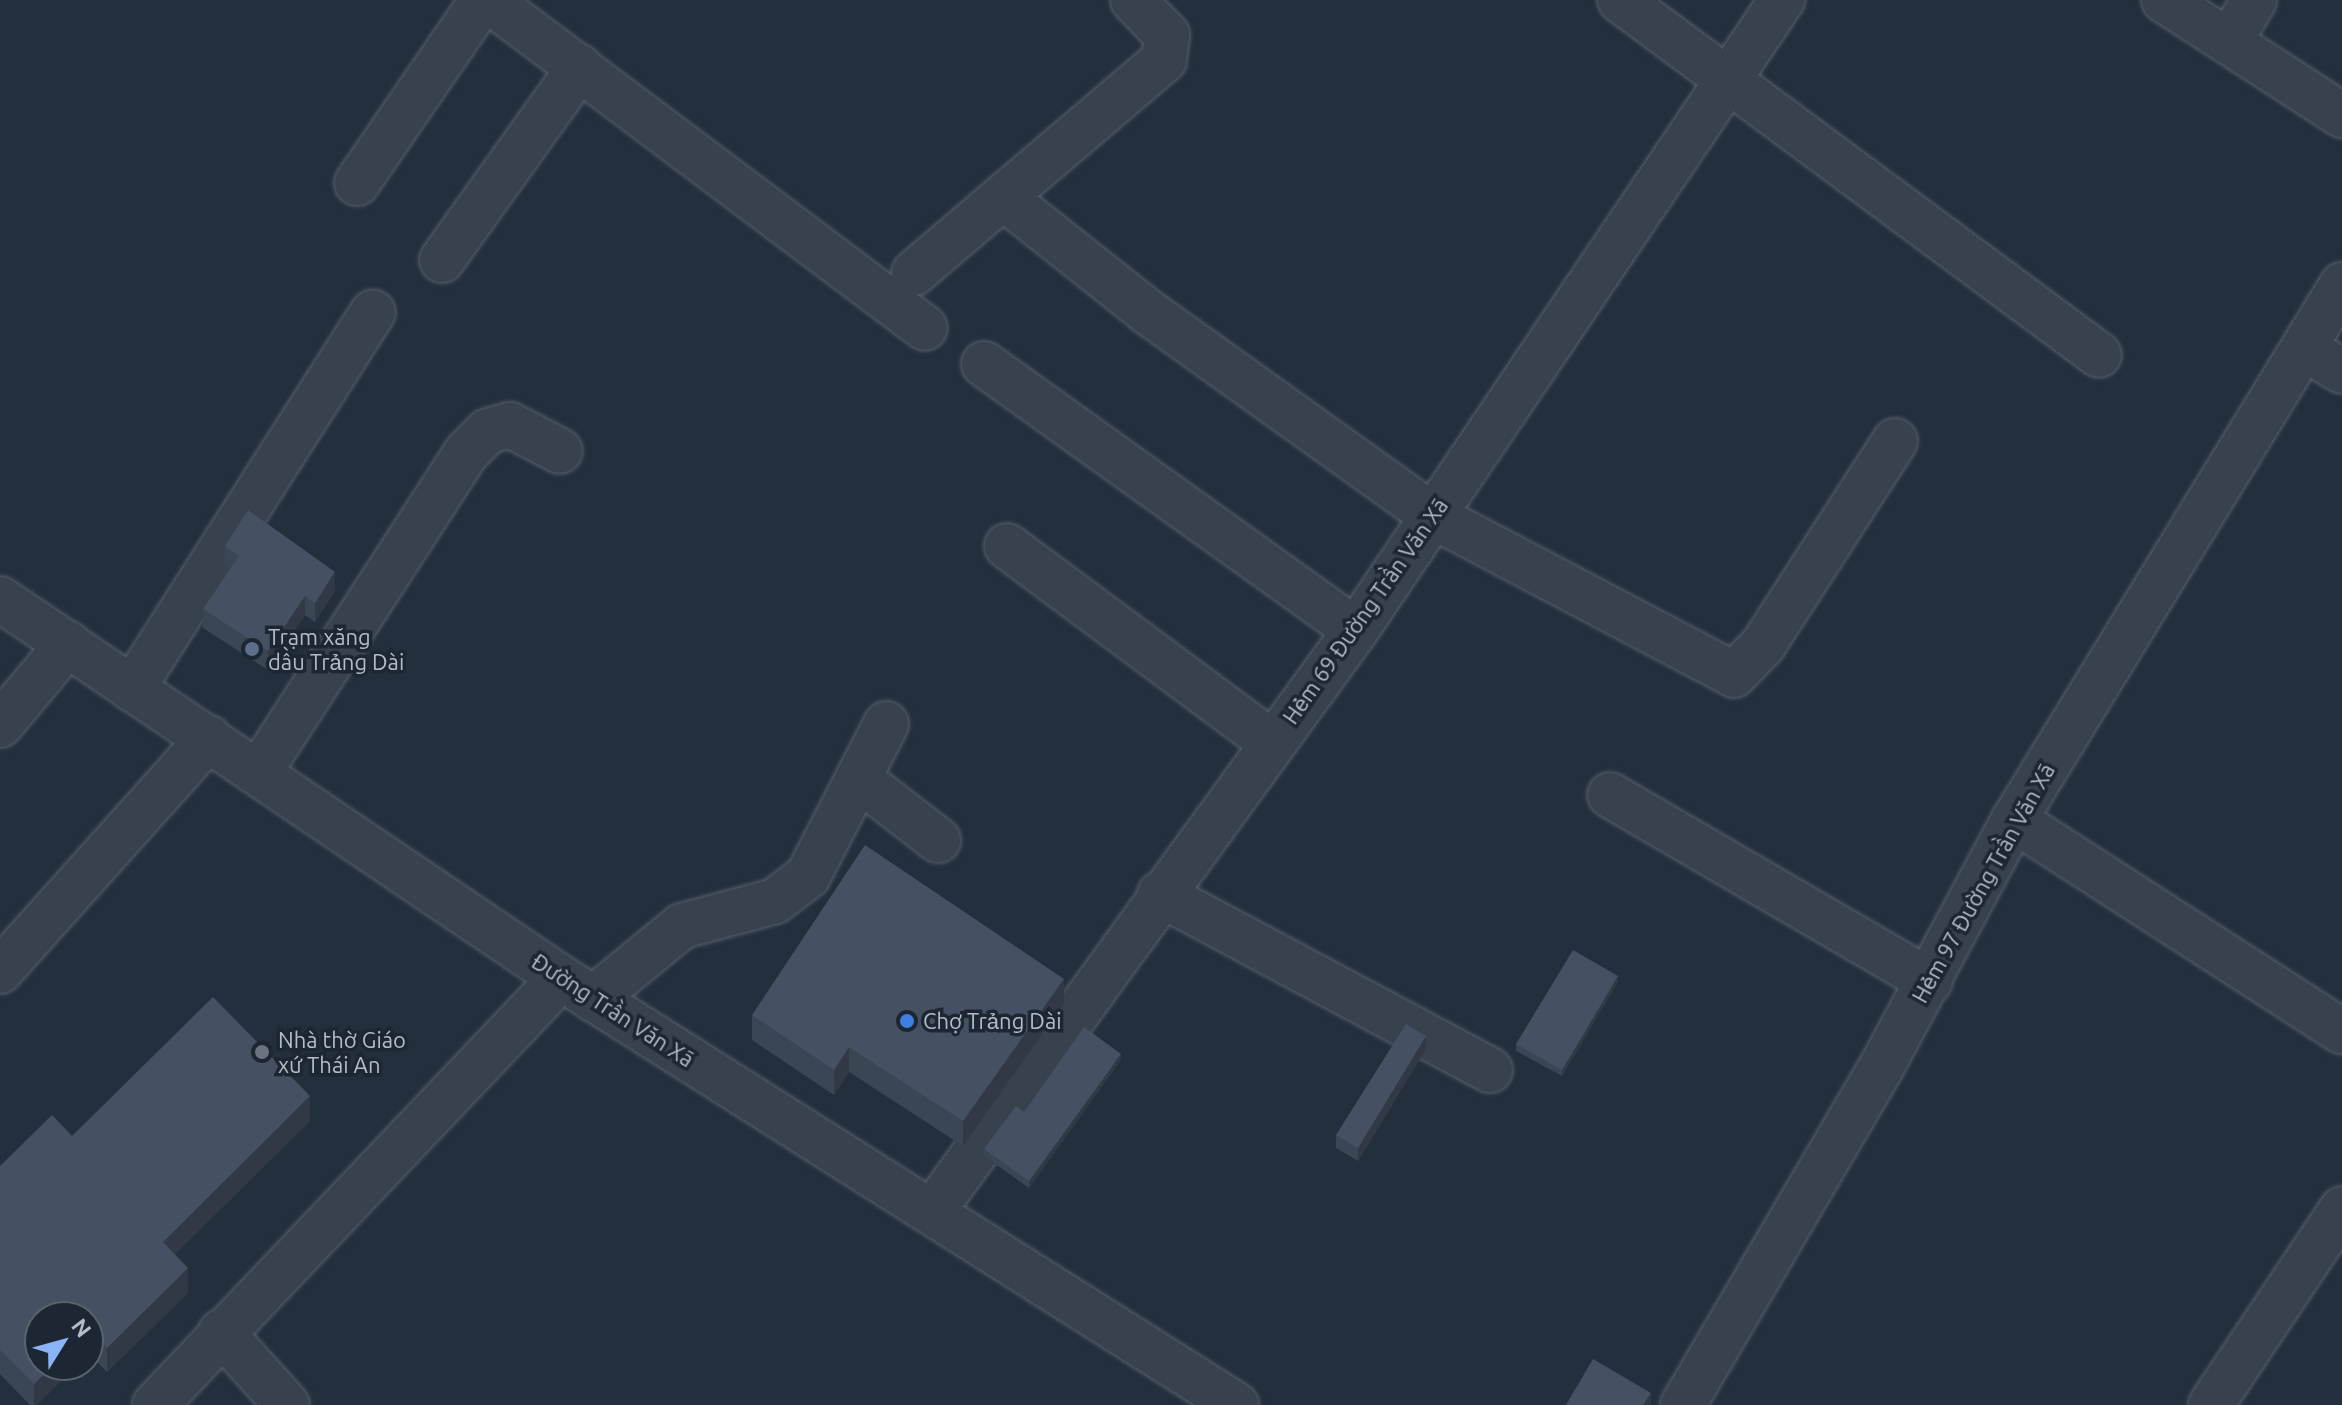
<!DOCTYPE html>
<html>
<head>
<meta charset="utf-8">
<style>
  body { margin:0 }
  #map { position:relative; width:2342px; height:1405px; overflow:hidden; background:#242f3e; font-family:Ubuntu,sans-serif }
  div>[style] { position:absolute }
  .roads { filter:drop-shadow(0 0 2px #565f6c) drop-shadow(0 0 2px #565f6c) }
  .minor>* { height:44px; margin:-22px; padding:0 22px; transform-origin:22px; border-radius:22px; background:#38414e }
  .wall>* { inset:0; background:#3b4654 }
  .shaded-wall>* { inset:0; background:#303945 }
  .building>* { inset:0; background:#455162 }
  .dots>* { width:22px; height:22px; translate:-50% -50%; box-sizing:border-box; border:4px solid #1d2633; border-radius:50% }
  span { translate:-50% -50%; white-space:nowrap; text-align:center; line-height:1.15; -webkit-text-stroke:7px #1d2633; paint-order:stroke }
  .street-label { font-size:22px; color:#b4bcc9 }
  .poi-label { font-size:22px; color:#b4bcc9 }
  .left { translate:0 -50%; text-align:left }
  .north { position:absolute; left:24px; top:1301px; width:80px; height:80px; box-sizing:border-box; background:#1d2633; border:2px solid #59626f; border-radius:50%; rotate:53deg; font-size:22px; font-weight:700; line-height:32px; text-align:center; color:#b4bcc9 }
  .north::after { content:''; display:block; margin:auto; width:28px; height:36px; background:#8ab4f8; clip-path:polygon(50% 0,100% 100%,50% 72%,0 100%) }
</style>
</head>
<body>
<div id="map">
  <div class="roads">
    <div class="minor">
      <i style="left:488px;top:0;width:546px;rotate:36.89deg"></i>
      <i style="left:1133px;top:0;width:49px;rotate:45.8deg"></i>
      <i style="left:1167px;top:35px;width:25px;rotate:97deg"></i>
      <i style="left:1164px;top:60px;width:211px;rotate:139.6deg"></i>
      <i style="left:1003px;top:197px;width:185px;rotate:38.4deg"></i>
      <i style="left:1148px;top:312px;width:350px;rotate:35.6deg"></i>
      <i style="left:1433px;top:516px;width:340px;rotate:27.8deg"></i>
      <i style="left:1734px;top:675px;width:42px;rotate:-46deg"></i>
      <i style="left:1763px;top:645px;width:243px;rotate:-57.1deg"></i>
      <i style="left:1620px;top:0;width:596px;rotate:36.54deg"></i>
      <i style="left:2164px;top:0;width:212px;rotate:32.9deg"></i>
      <i style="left:2229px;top:42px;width:49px;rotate:-59.2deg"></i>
      <i style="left:357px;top:183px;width:222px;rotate:-55.5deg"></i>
      <i style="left:442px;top:260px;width:237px;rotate:-54.4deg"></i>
      <i style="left:914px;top:273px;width:117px;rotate:-40.5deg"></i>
      <i style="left:2304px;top:348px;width:44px;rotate:31.2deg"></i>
      <i style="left:984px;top:364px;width:457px;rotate:35.6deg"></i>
      <i style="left:1007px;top:546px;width:330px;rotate:36.6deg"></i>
      <i style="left:0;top:599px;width:677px;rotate:34.04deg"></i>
      <i style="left:561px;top:978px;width:799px;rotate:32.32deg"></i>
      <i style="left:132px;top:689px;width:447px;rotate:-57.4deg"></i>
      <i style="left:0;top:725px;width:106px;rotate:-50deg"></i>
      <i style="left:259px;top:772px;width:380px;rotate:-57deg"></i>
      <i style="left:466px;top:453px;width:31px;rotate:-45deg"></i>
      <i style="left:488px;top:431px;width:23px;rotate:-15deg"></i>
      <i style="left:510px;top:425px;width:56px;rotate:27.5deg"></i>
      <i style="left:859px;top:779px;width:100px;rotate:37.7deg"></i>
      <i style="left:1610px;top:795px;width:370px;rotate:30.2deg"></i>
      <i style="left:2014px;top:820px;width:390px;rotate:32.8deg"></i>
      <i style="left:1160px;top:894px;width:374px;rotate:28.1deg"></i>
      <i style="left:0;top:971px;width:313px;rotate:-48.1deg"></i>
      <i style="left:593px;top:999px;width:115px;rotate:-39.4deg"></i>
      <i style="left:682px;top:926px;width:96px;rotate:-15deg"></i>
      <i style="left:775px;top:901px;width:41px;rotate:-37.1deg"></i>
      <i style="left:808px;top:876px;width:171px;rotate:-62.8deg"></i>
      <i style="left:932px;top:1212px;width:720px;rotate:-53.93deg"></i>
      <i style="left:1356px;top:630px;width:761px;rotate:-55.93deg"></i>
      <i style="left:221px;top:1332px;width:98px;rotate:47.9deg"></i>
      <i style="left:155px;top:1405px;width:589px;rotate:-46.44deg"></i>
      <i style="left:1683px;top:1405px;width:393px;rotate:-59.6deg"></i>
      <i style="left:1882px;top:1066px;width:279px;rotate:-61.8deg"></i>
      <i style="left:2014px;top:820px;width:628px;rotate:-58.49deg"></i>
      <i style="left:2211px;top:1405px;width:236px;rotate:-56.2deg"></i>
    </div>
  </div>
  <div class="wall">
    <i style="clip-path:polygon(225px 546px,335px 591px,315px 622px,305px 615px,268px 670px,203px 628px,203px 609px,230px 569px,225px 565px)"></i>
    <i style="clip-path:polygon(1618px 982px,1562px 1076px,1516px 1051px,1516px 1044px)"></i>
    <i style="clip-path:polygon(1064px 1003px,963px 1146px,849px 1072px,834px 1095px,752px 1040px,752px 1015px)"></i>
    <i style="clip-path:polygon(1426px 1049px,1358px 1161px,1336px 1148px,1336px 1135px)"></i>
    <i style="clip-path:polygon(1121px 1060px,1029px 1188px,984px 1156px,984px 1149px,1024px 1112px)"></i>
    <i style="clip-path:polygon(310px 1121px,175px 1254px,188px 1293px,107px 1372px,89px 1354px,88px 1355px,88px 1317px,37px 1405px,30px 1405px,0 1374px,0 1166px,72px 1136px)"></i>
  </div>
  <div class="shaded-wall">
    <i style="clip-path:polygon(335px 572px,335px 591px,315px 622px,315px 603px)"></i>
    <i style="clip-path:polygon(305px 596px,305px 615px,268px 670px,268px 651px)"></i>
    <i style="clip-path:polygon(1618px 976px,1618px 982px,1562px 1076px,1562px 1070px)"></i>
    <i style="clip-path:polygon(1064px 979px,1064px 1003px,963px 1146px,963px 1121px)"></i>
    <i style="clip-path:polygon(1426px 1036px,1426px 1049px,1358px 1161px,1358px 1148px)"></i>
    <i style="clip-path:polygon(849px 1047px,849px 1072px,834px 1095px,834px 1070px)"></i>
    <i style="clip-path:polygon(1121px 1054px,1121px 1060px,1029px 1188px,1029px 1181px)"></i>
    <i style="clip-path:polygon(310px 1096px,310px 1121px,163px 1266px,163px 1242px)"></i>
    <i style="clip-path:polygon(188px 1268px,188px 1293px,107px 1372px,107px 1348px)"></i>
    <i style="clip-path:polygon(53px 1365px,77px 1365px,37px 1405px,34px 1405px,34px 1384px)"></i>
    <i style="clip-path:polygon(1651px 1393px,1651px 1405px,1643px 1405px)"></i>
  </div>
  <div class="building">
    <i style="clip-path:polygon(248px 510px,335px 572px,315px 603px,305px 596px,268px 651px,203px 609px,239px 556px,225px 546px)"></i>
    <i style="clip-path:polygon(865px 845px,1064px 979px,963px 1121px,849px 1047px,834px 1070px,752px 1015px)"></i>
    <i style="clip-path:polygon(1573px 950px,1618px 976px,1562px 1070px,1516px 1044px)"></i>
    <i style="clip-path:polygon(213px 997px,310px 1096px,163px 1242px,188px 1268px,107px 1348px,89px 1329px,88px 1330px,88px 1317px,40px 1317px,40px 1365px,53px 1365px,34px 1384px,0 1350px,0 1166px,52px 1115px,72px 1136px)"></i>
    <i style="clip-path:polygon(1406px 1024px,1426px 1036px,1358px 1148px,1336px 1135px)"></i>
    <i style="clip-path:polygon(1084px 1027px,1121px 1054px,1029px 1181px,984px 1149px,1016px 1106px,1024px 1112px)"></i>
    <i style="clip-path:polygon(1593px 1359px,1651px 1393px,1643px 1405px,1566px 1405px)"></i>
  </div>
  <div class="dots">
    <i style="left:252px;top:649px;background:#5c6f8a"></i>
    <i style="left:907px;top:1021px;background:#3f7fe0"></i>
    <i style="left:262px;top:1052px;background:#6b7280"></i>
  </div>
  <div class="street-label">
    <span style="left:1365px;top:611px;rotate:-55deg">Hẻm 69 Đường Trần Văn Xã</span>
    <span style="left:1983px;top:883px;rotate:-61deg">Hẻm 97 Đường Trần Văn Xã</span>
    <span style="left:613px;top:1010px;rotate:33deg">Đường Trần Văn Xã</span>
  </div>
  <div class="poi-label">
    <span class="left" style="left:268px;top:649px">Trạm xăng<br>dầu Trảng Dài</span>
    <span class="left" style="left:923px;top:1021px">Chợ Trảng Dài</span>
    <span class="left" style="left:278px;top:1052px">Nhà thờ Giáo<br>xứ Thái An</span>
  </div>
  <div class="north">N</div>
</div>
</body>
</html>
